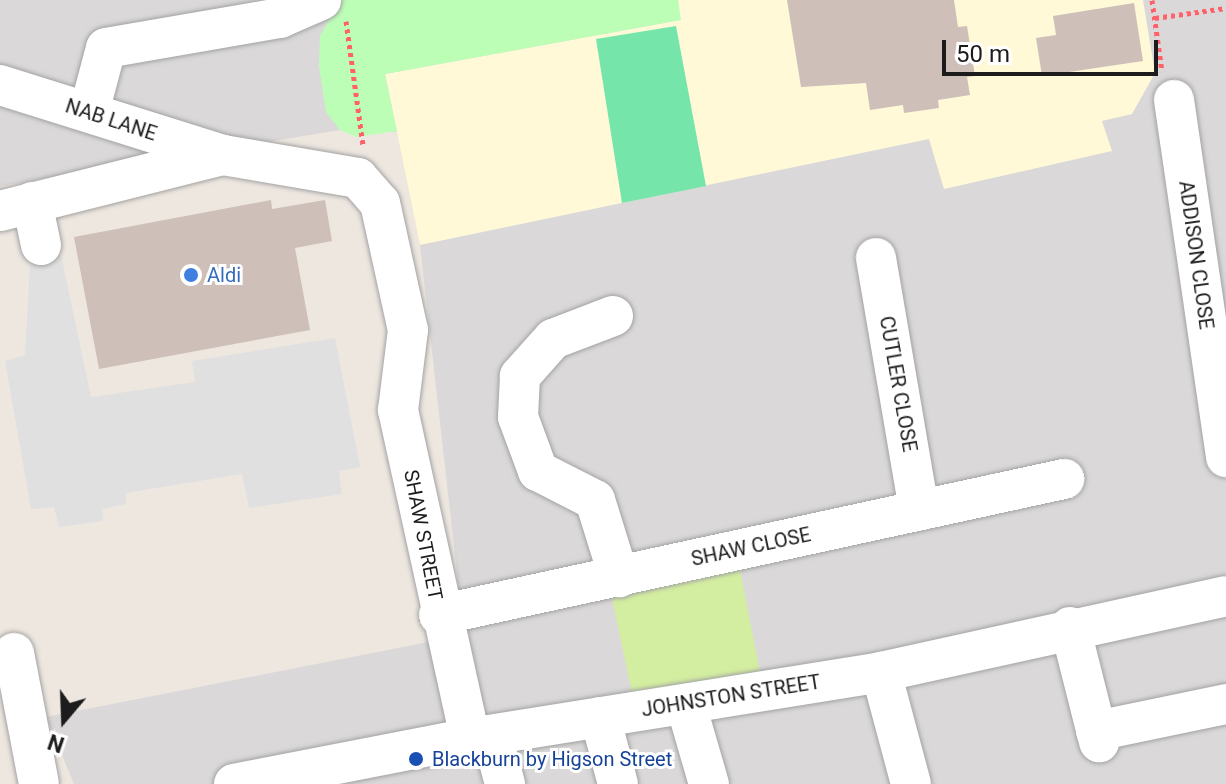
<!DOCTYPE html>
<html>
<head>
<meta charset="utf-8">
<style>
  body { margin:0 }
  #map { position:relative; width:1226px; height:784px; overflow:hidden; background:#eee7e0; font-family:Roboto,sans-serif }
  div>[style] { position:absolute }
  .residential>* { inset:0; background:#dad8d9 }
  .education>* { inset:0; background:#fff9d8 }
  .grass>* { inset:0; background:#d3eea0 }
  .park>* { inset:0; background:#bdfeb7 }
  .pitch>* { inset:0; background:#76e5a9 }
  .parking>* { inset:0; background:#e0e0e0 }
  .building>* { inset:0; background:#cebfb9 }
  .path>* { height:5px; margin-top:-2.5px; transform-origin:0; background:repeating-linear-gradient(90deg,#ff6069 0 4px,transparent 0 8px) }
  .roads { filter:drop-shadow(0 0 2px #a3a3a3) drop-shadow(0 0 2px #a3a3a3) }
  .minor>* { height:40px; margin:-20px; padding:0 20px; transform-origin:20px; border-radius:20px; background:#fff }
  .dots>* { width:22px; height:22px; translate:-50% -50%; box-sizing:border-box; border:4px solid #fff; border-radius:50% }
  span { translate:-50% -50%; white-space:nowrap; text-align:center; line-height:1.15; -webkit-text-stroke:6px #fff; paint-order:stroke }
  .street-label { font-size:20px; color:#1c1c1c }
  .shop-label { font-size:20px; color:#366cbe }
  .left { translate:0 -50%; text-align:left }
  .transit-label { font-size:20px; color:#164399 }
  .north { position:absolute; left:24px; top:680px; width:80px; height:80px; -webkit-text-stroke:6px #fff; paint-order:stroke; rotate:199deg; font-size:22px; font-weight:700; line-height:32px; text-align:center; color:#1c1c1c }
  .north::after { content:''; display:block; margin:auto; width:28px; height:36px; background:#1c1c1c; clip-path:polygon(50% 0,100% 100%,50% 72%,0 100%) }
  .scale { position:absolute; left:942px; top:40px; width:216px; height:36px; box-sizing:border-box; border:4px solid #1c1c1c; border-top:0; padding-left:10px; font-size:24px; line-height:28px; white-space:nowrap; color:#1c1c1c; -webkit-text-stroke:6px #fff; paint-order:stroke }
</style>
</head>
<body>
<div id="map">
  <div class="residential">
    <i style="clip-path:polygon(0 0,1226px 0,1226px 784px,74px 784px,46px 717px,464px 635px,420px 245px,397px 132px,340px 130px,0 186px)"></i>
  </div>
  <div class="education">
    <i style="clip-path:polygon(678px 0,1143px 0,1155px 73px,1132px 114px,1102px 121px,1112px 151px,944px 189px,929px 139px,420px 245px,385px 74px,680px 20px)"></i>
  </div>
  <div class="grass">
    <i style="clip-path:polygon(736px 550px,764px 692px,636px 712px,608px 579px)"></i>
  </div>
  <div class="park">
    <i style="clip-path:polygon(340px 0,678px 0,681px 20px,385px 74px,397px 131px,356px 137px,340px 130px,326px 112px,319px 66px,320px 36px)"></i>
  </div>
  <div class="pitch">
    <i style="clip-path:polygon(676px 26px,706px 186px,622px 203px,596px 39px)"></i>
  </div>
  <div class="parking">
    <i style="clip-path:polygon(61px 255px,91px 397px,195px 382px,192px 361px,335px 338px,360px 467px,339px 471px,342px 494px,249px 508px,242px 474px,126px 493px,126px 504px,102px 509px,103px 521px,59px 527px,54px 507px,31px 509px,5px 361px,25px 355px,30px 265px)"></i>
  </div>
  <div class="building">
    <i style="clip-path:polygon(787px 0,954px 0,958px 27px,967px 26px,975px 76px,967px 77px,970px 95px,938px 100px,939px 108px,904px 113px,903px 105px,870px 110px,866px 83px,801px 87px)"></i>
    <i style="clip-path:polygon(1134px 3px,1143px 61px,1042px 76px,1036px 38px,1056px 35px,1053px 16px)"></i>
    <i style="clip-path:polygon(271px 200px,272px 209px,325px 200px,332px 241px,295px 248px,310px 330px,99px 369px,74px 237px)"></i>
  </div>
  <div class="path">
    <i style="left:1152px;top:0;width:72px;rotate:82deg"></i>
    <i style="left:1155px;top:18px;width:72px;rotate:-8deg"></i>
    <i style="left:346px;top:21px;width:125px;rotate:82.2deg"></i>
  </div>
  <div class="roads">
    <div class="minor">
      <i style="left:0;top:85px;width:234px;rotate:17.4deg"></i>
      <i style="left:223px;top:155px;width:137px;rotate:9.7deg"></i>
      <i style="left:358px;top:178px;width:33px;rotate:49deg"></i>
      <i style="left:380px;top:203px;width:130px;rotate:77.6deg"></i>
      <i style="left:408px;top:330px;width:81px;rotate:97.1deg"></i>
      <i style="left:398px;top:410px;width:336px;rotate:77.6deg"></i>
      <i style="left:1174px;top:100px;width:361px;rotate:81.7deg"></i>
      <i style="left:89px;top:112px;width:66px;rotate:-75.1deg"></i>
      <i style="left:106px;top:48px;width:177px;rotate:-9.8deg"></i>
      <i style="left:280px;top:18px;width:45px;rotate:-23.7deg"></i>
      <i style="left:32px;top:202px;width:44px;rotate:78.2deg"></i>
      <i style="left:0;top:211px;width:230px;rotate:-14.1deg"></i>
      <i style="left:876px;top:258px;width:256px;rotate:80.3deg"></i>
      <i style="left:613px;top:316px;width:64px;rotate:159deg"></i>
      <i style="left:553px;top:339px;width:50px;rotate:131.7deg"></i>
      <i style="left:520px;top:376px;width:41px;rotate:92.8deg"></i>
      <i style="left:518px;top:417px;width:58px;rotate:69.7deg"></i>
      <i style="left:538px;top:471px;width:64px;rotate:27deg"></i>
      <i style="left:595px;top:500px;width:81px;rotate:72.7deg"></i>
      <i style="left:439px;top:615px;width:640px;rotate:-12.28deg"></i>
      <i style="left:1070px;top:627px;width:119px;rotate:75.8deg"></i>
      <i style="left:14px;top:653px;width:133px;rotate:79.2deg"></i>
      <i style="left:881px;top:672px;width:116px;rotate:75deg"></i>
      <i style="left:686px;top:705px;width:82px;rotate:73.8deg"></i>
      <i style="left:600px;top:717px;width:69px;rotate:75deg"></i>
      <i style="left:1096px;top:731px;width:133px;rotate:-11.7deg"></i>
      <i style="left:492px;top:736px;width:50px;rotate:74.8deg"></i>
      <i style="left:234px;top:784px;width:240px;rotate:-11deg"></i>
      <i style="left:470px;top:738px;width:416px;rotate:-9.1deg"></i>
      <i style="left:881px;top:672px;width:353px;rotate:-12.4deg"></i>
    </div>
  </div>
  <div class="dots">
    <i style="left:191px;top:275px;background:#3f7fe0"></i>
    <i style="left:416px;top:759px;background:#1a4fb4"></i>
  </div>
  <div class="street-label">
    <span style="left:111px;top:120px;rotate:18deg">NAB LANE</span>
    <span style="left:1196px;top:255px;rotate:82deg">ADDISON CLOSE</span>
    <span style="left:898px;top:384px;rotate:80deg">CUTLER CLOSE</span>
    <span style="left:423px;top:535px;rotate:79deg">SHAW STREET</span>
    <span style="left:751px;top:547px;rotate:-12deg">SHAW CLOSE</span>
    <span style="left:731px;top:696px;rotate:-9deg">JOHNSTON STREET</span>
  </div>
  <div class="shop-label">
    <span class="left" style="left:207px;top:275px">Aldi</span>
  </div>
  <div class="transit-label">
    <span class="left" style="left:432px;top:759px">Blackburn by Higson Street</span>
  </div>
  <div class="north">N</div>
  <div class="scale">50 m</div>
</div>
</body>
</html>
